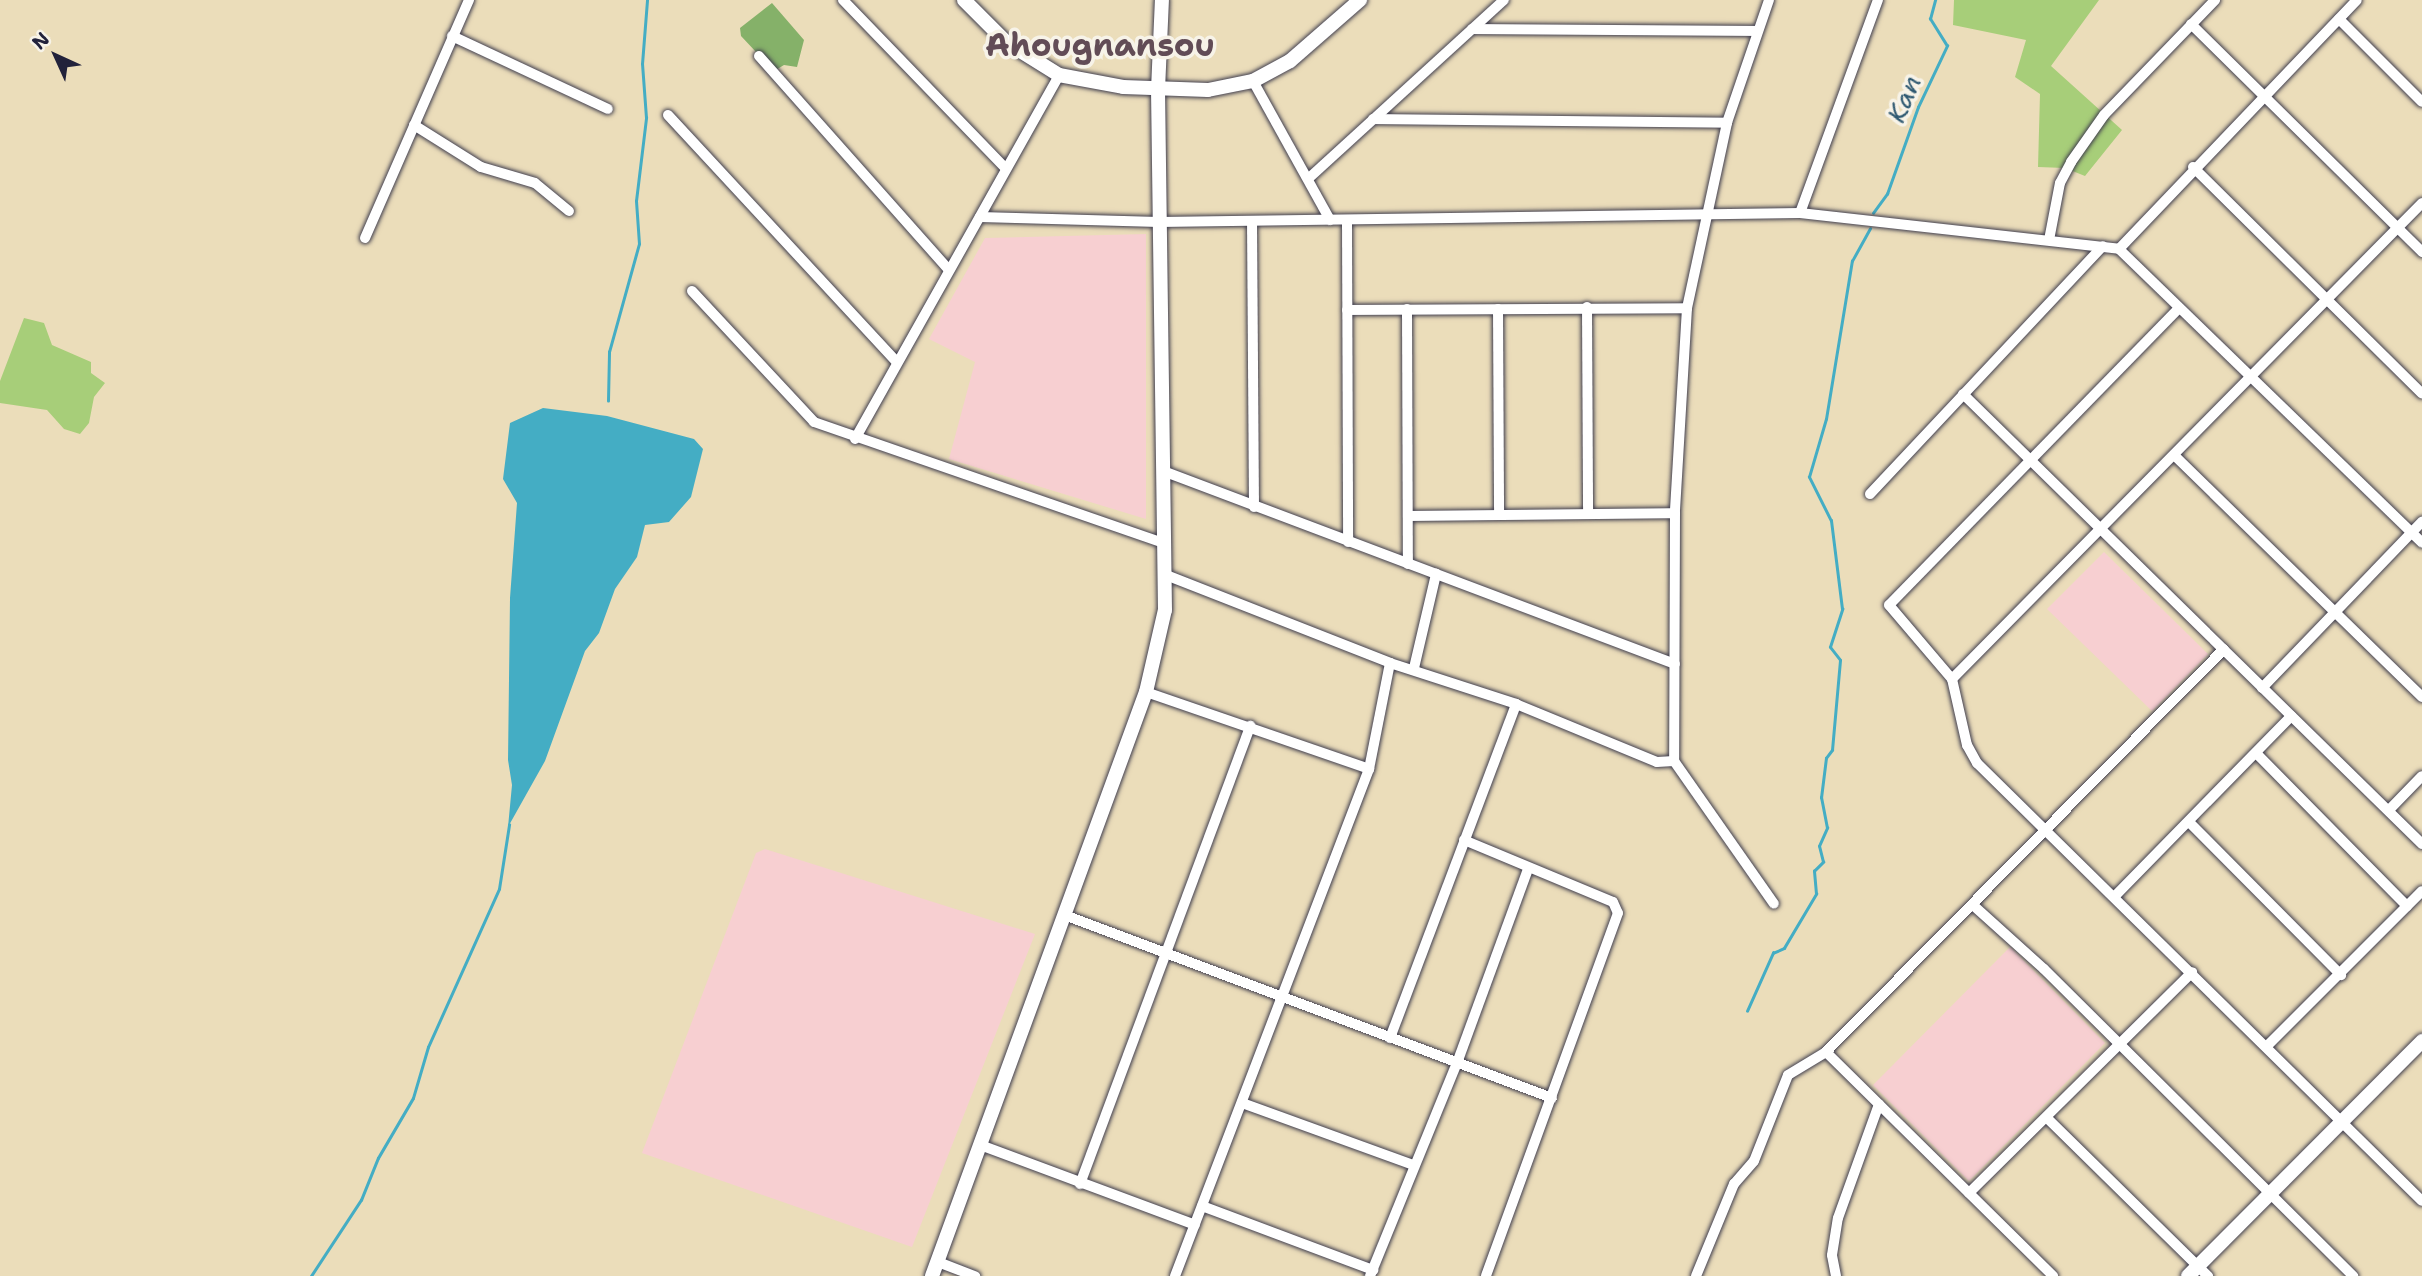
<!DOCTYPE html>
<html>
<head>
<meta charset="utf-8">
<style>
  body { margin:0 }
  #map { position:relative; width:2422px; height:1276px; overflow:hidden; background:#ebddba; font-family:"Shantell Sans",sans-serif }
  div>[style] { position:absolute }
  .built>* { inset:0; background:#f7cfd1 }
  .green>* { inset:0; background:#a7ce79 }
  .forest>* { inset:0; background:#85b169 }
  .water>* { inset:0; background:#44adc4 }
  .stream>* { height:2.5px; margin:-1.25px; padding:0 1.25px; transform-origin:1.25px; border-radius:1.25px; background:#44adc4 }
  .roads { filter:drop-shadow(0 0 2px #403e4e) drop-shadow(0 0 2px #403e4e) }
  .street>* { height:10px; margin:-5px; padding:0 5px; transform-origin:5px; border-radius:5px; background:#fff }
  .secondary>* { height:14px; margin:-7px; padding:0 7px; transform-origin:7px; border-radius:7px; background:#fff }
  span { translate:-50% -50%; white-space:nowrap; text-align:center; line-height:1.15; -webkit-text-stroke:7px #f7f3e8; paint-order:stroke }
  .water-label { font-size:26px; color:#305a72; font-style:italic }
  .district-label { font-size:32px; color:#624c56; font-weight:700 }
  .north { position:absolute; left:21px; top:21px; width:70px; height:70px; -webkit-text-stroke:5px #f7f3e8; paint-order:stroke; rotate:315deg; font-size:19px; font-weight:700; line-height:28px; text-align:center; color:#22223b }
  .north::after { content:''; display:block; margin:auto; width:24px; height:32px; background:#22223b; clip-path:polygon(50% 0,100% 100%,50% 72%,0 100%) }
</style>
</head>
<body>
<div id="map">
  <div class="built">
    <i style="clip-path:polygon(1146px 234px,1146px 519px,949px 459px,975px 362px,929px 339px,985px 238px)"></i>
    <i style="clip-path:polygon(2104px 552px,2208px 654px,2152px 711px,2047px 609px)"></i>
    <i style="clip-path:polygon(765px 849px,1035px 934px,912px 1247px,642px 1153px,756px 853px)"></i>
    <i style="clip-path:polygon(2010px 947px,2105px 1043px,1969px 1181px,1873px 1085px)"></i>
  </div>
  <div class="green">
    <i style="clip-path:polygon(1954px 0,2099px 0,2051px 66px,2122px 130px,2085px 176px,2065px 168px,2038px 167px,2040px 94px,2015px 77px,2026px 40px,1953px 25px)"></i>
    <i style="clip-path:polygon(24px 318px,44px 323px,52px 345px,91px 362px,91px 373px,105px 383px,94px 397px,89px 423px,80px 434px,64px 429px,47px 410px,0 403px,0 381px)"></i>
  </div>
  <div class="forest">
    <i style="clip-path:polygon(772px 3px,804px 40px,797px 67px,784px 65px,774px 71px,741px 36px,740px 28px)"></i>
  </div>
  <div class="water">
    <i style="clip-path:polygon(543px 408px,607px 416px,694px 439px,703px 449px,691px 497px,669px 522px,645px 525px,637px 557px,615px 589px,599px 633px,585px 651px,545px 761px,508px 827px,512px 785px,508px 760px,510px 598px,517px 503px,503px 479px,510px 423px)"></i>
  </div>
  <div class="stream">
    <i style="left:1873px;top:213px;width:24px;rotate:-54deg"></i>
    <i style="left:1887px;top:194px;width:92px;rotate:-70.4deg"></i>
    <i style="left:1918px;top:107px;width:68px;rotate:-64.6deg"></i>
    <i style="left:1947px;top:46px;width:32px;rotate:-122deg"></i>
    <i style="left:1930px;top:19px;width:20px;rotate:-75deg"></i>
    <i style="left:608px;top:401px;width:49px;rotate:-88.8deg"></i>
    <i style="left:609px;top:352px;width:112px;rotate:-74.5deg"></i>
    <i style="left:639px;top:244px;width:43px;rotate:-94deg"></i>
    <i style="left:636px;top:201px;width:84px;rotate:-83.1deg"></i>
    <i style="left:646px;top:118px;width:54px;rotate:-94.2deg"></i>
    <i style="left:642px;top:64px;width:64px;rotate:-85.5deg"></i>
    <i style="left:1747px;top:1011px;width:64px;rotate:-65.9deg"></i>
    <i style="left:1773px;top:953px;width:12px;rotate:-24deg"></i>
    <i style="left:1784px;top:948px;width:63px;rotate:-59.3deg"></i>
    <i style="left:1816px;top:894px;width:23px;rotate:-95deg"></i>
    <i style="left:1814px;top:871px;width:13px;rotate:-45deg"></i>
    <i style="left:1823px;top:862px;width:16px;rotate:-104deg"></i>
    <i style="left:1819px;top:846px;width:20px;rotate:-66deg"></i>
    <i style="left:1827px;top:828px;width:31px;rotate:-101deg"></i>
    <i style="left:1821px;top:798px;width:40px;rotate:-82.9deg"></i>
    <i style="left:1826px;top:758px;width:10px;rotate:-53deg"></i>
    <i style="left:1832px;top:750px;width:90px;rotate:-84.9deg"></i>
    <i style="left:1840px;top:660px;width:16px;rotate:-128deg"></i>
    <i style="left:1830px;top:647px;width:40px;rotate:-72deg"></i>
    <i style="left:1842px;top:609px;width:89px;rotate:-97.1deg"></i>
    <i style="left:1831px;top:521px;width:49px;rotate:-116.6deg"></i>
    <i style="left:1809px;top:477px;width:60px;rotate:-73.7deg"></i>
    <i style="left:1826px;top:419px;width:160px;rotate:-80.7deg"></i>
    <i style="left:1852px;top:261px;width:37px;rotate:-61deg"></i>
    <i style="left:311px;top:1276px;width:91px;rotate:-56.7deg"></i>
    <i style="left:361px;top:1200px;width:45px;rotate:-68deg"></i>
    <i style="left:378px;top:1158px;width:69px;rotate:-59.7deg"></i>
    <i style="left:413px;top:1098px;width:53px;rotate:-73.6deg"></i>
    <i style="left:428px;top:1047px;width:173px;rotate:-65.8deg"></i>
    <i style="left:499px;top:889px;width:65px;rotate:-81.1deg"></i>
  </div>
  <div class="roads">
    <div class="street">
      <i style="left:843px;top:0;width:232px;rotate:46deg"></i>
      <i style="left:1769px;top:0;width:130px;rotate:108.9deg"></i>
      <i style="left:1727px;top:123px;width:189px;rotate:102.2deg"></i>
      <i style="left:1687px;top:308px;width:205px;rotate:93.4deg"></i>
      <i style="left:1675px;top:513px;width:248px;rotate:90.2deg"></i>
      <i style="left:1674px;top:761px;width:174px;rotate:55deg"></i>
      <i style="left:2339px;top:19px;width:117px;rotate:45deg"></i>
      <i style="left:2191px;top:24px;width:325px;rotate:44.6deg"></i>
      <i style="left:1472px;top:29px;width:285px;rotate:0.4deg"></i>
      <i style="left:452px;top:36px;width:172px;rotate:25.1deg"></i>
      <i style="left:759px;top:56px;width:285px;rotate:48.4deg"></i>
      <i style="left:1253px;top:81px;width:159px;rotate:61deg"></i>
      <i style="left:668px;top:115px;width:337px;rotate:47.2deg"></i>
      <i style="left:1373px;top:119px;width:354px;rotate:0.6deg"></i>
      <i style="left:414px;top:125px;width:79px;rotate:32.1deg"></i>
      <i style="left:481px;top:167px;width:56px;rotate:16.5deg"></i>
      <i style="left:535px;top:183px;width:44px;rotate:39.5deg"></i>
      <i style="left:2193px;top:167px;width:322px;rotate:44.7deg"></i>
      <i style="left:1309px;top:178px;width:264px;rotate:-42.4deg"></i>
      <i style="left:1800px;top:213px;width:227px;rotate:-69.9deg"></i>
      <i style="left:980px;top:217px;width:179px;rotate:1.6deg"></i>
      <i style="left:1159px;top:222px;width:641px;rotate:-0.8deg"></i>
      <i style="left:1800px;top:213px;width:321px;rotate:6.4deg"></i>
      <i style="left:2119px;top:249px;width:422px;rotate:44.1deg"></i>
      <i style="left:1347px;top:220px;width:322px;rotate:89.8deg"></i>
      <i style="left:1252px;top:221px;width:286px;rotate:89.6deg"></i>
      <i style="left:365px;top:238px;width:260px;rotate:-66.4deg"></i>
      <i style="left:2049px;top:240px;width:58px;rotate:-79.1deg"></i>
      <i style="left:2060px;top:183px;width:24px;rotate:-62deg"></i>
      <i style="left:2071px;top:162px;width:57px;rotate:-54.9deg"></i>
      <i style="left:2104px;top:115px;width:160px;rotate:-46deg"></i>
      <i style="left:2119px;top:249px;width:344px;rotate:-46.3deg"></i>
      <i style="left:692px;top:291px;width:179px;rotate:47deg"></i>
      <i style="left:814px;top:422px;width:369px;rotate:19.1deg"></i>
      <i style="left:1587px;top:307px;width:207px;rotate:89.7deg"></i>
      <i style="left:2179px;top:308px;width:415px;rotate:134.3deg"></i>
      <i style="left:1889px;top:605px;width:97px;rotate:49.6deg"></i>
      <i style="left:1952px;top:679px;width:68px;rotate:77.2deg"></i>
      <i style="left:1967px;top:745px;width:21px;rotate:61deg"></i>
      <i style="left:1977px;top:763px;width:624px;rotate:44.55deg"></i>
      <i style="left:1407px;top:309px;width:255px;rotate:89.8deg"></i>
      <i style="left:1498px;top:309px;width:206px;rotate:89.7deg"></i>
      <i style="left:1347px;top:310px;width:340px;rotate:-0.3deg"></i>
      <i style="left:1963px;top:394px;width:643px;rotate:44.43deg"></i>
      <i style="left:855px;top:439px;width:417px;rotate:-60.7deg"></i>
      <i style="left:2175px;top:456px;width:345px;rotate:44.3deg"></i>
      <i style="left:1163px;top:471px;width:547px;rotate:20.65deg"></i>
      <i style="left:1870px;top:494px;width:340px;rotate:-46.8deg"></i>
      <i style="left:1408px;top:516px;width:267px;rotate:-0.6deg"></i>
      <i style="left:1166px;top:575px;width:241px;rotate:21.4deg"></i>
      <i style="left:1390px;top:663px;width:133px;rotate:18deg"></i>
      <i style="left:1516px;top:704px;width:152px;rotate:22.4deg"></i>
      <i style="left:1657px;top:762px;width:17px;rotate:-3deg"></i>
      <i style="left:1414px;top:668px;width:97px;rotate:-76.8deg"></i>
      <i style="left:1952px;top:679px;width:669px;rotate:-45.36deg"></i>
      <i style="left:2262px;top:688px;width:231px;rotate:-46.1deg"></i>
      <i style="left:1146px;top:692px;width:236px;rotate:19deg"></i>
      <i style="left:2256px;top:753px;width:215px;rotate:45.4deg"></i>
      <i style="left:2389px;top:810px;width:47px;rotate:-45.9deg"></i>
      <i style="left:2189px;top:822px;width:216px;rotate:45.2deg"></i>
      <i style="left:1464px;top:840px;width:161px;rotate:22.6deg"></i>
      <i style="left:1613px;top:902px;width:12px;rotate:66deg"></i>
      <i style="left:1618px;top:913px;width:386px;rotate:110deg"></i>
      <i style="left:2115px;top:896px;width:252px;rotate:-45.6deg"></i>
      <i style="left:1974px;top:906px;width:94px;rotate:42deg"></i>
      <i style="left:2044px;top:969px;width:436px;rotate:44.8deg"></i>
      <i style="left:1067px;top:916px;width:518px;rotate:20.57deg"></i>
      <i style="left:1390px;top:1038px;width:357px;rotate:-69.3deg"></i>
      <i style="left:2267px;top:1046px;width:219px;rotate:-45deg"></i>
      <i style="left:1826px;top:1052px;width:319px;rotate:44.6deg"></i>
      <i style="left:1242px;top:1103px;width:182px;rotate:19.9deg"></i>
      <i style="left:2047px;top:1118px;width:226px;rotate:44.5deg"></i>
      <i style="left:983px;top:1146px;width:226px;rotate:20.4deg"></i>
      <i style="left:1080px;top:1184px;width:489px;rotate:-69.6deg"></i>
      <i style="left:1969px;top:1193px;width:314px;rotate:-44.7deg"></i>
      <i style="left:1202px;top:1206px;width:183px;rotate:20.5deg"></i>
      <i style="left:938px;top:1262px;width:40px;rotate:21deg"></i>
      <i style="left:1175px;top:1276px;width:543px;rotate:-69.06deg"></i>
      <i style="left:1369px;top:769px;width:108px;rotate:-78.8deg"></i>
      <i style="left:1370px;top:1276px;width:230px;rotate:-67.8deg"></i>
      <i style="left:1457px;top:1063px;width:207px;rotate:-69.9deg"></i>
      <i style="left:1696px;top:1276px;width:100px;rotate:-67.6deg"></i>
      <i style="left:1734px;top:1184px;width:30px;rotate:-49deg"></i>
      <i style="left:1754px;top:1161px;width:92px;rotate:-68.4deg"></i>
      <i style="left:1788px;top:1075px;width:44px;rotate:-31.2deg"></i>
      <i style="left:1826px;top:1052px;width:566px;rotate:-45.36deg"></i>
      <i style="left:1836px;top:1276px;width:21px;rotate:-101deg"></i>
      <i style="left:1832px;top:1255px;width:37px;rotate:-81deg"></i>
      <i style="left:1838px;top:1218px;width:121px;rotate:-70.2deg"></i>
    </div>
    <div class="secondary">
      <i style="left:964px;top:0;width:59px;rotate:45deg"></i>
      <i style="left:1006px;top:42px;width:62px;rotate:31.9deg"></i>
      <i style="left:1059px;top:75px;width:65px;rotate:10.6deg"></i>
      <i style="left:1123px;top:87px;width:85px;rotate:2deg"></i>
      <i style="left:1208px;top:90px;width:46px;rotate:-11.3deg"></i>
      <i style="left:1253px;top:81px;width:42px;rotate:-28.4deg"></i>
      <i style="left:1290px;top:61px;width:93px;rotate:-41.1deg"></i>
      <i style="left:932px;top:1276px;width:622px;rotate:-69.88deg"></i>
      <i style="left:1146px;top:692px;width:84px;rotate:-77deg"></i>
      <i style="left:1165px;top:610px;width:520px;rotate:-90.77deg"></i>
      <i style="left:1158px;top:90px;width:90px;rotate:-87.5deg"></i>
      <i style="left:2188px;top:1276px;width:332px;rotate:-45.1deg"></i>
    </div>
  </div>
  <div class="water-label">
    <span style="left:1904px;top:99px;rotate:-67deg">Kan</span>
  </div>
  <div class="district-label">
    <span style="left:1100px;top:45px">Ahougnansou</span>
  </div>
  <div class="north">N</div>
</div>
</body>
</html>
